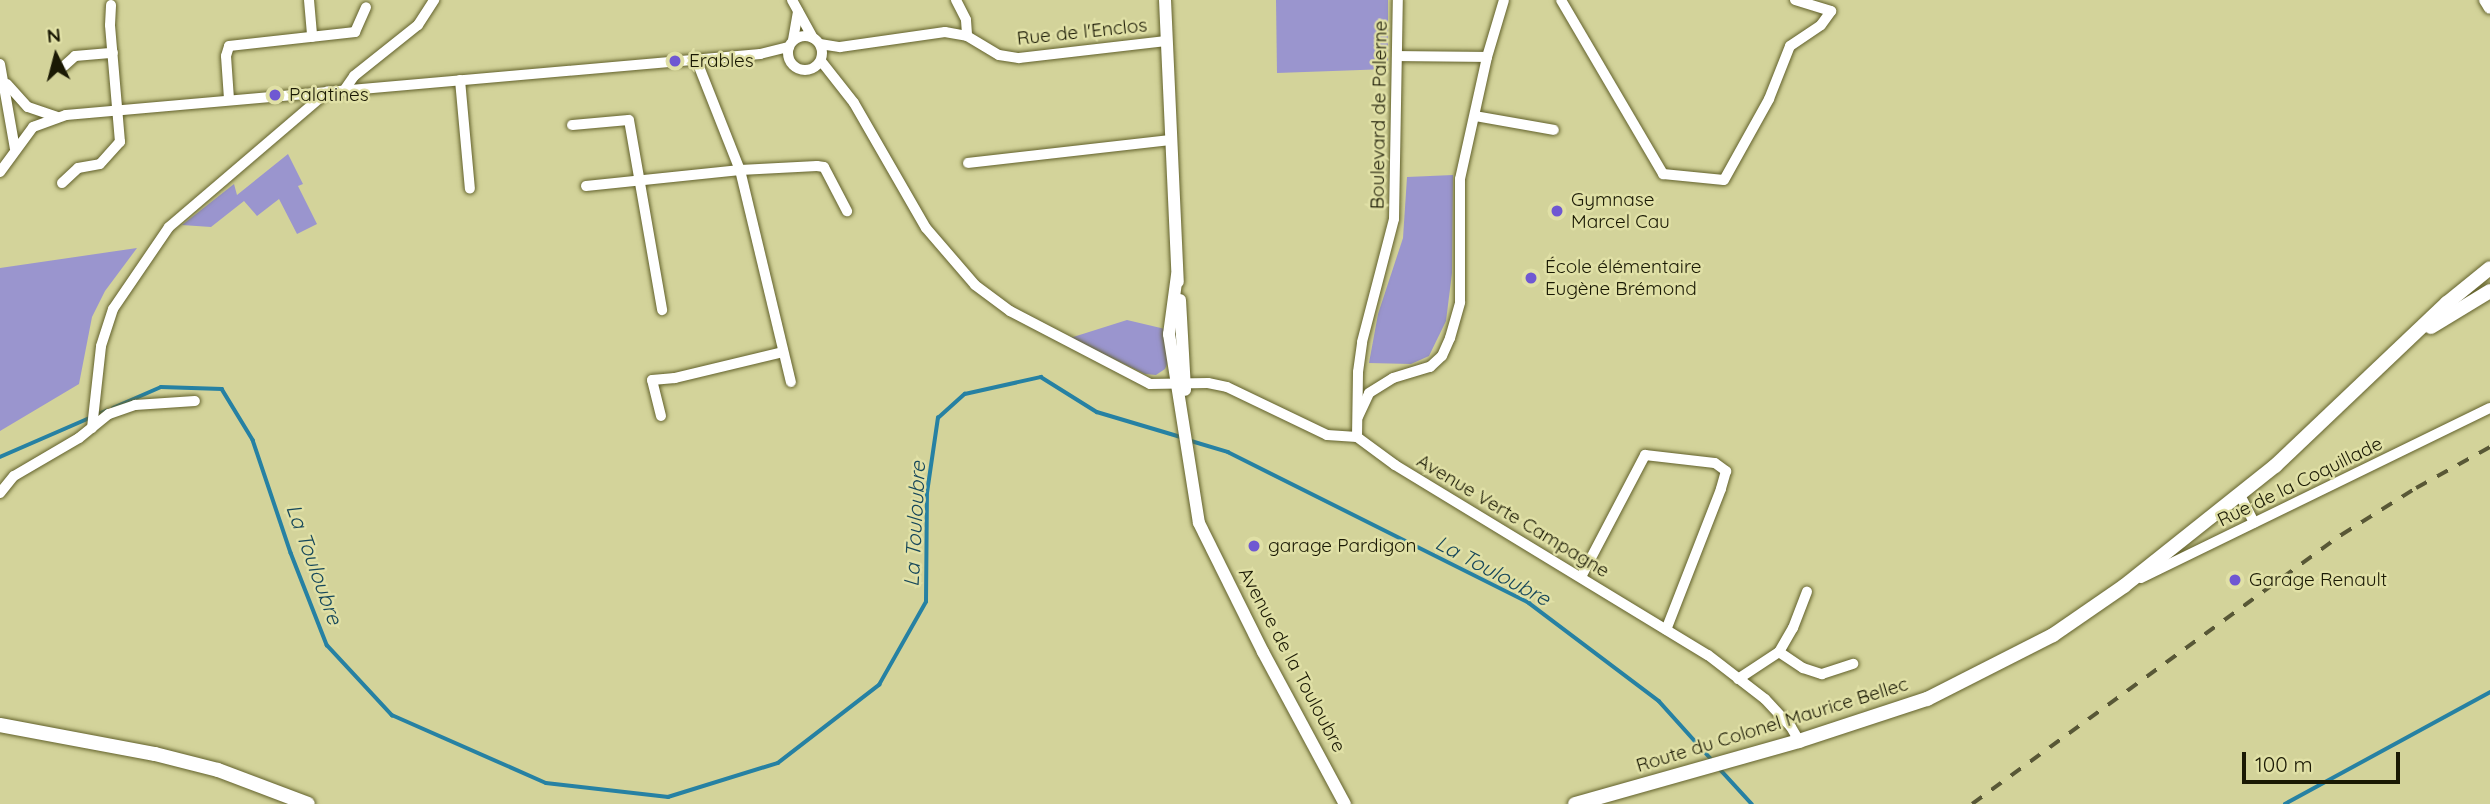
<!DOCTYPE html>
<html>
<head>
<meta charset="utf-8">
<style>
  body { margin:0 }
  #map { position:relative; width:2490px; height:804px; overflow:hidden; background:#d3d39a; font-family:Quicksand,sans-serif }
  div>[style] { position:absolute }
  .green>* { inset:0; background:#9a95ce }
  .stream>* { height:3.5px; margin:-1.75px; padding:0 1.75px; transform-origin:1.75px; border-radius:1.75px; background:#2681a3 }
  .roads { filter:drop-shadow(0 0 2px #62612b) drop-shadow(0 0 2px #62612b) }
  .minor>* { height:10px; margin:-5px; padding:0 5px; transform-origin:5px; border-radius:5px; background:#fff }
  .minor>.ring { margin:-5px; padding:0; box-sizing:content-box; background:none; border:10px solid #fff; border-radius:50% }
  .tertiary>* { height:12px; margin:-6px; padding:0 6px; transform-origin:6px; border-radius:6px; background:#fff }
  .secondary>* { height:14px; margin:-7px; padding:0 7px; transform-origin:7px; border-radius:7px; background:#fff }
  .rail>* { height:3.5px; margin-top:-1.75px; transform-origin:0; background:repeating-linear-gradient(90deg,#585736 0 12px,transparent 0 24px) }
  .dots>* { width:19px; height:19px; translate:-50% -50%; box-sizing:border-box; border:4px solid #e0e0a6; border-radius:50% }
  span { translate:-50% -50%; white-space:nowrap; text-align:center; line-height:1.15; -webkit-text-stroke:5px #e0e0a6; paint-order:stroke }
  .street-label { font-size:19px; color:#1a1904 }
  .poi-label { font-size:19px; color:#1a1904 }
  .left { translate:0 -50%; text-align:left }
  .water-label { font-size:21px; color:#16475a; font-style:italic }
  .north { position:absolute; left:21px; top:21px; width:70px; height:70px; -webkit-text-stroke:5px #e0e0a6; paint-order:stroke; rotate:354deg; font-size:19px; font-weight:700; line-height:28px; text-align:center; color:#1a1904 }
  .north::after { content:''; display:block; margin:auto; width:24px; height:32px; background:#1a1904; clip-path:polygon(50% 0,100% 100%,50% 72%,0 100%) }
  .scale { position:absolute; left:2242px; top:752px; width:158px; height:32px; box-sizing:border-box; border:4px solid #1a1904; border-top:0; padding-left:9px; font-size:21px; line-height:24px; white-space:nowrap; color:#1a1904; -webkit-text-stroke:5px #e0e0a6; paint-order:stroke }
</style>
</head>
<body>
<div id="map">
  <div class="green">
    <i style="clip-path:polygon(1276px 0,1388px 0,1388px 69px,1277px 73px)"></i>
    <i style="clip-path:polygon(288px 154px,303px 184px,298px 186px,317px 224px,297px 234px,279px 199px,257px 216px,244px 201px,211px 227px,182px 225px,234px 184px,237px 195px)"></i>
    <i style="clip-path:polygon(1453px 175px,1452px 273px,1446px 321px,1429px 356px,1411px 364px,1369px 363px,1378px 314px,1403px 238px,1407px 177px)"></i>
    <i style="clip-path:polygon(137px 248px,105px 291px,92px 317px,79px 384px,0 431px,0 268px)"></i>
    <i style="clip-path:polygon(1127px 320px,1165px 329px,1168px 362px,1165px 369px,1156px 375px,1145px 374px,1070px 338px)"></i>
  </div>
  <div class="stream">
    <i style="left:113px;top:408px;width:52px;rotate:-23.6deg"></i>
    <i style="left:161px;top:387px;width:61px;rotate:1.9deg"></i>
    <i style="left:222px;top:389px;width:60px;rotate:58.7deg"></i>
    <i style="left:253px;top:440px;width:119px;rotate:71.4deg"></i>
    <i style="left:291px;top:553px;width:99px;rotate:68.6deg"></i>
    <i style="left:327px;top:645px;width:96px;rotate:47.1deg"></i>
    <i style="left:392px;top:715px;width:168px;rotate:23.8deg"></i>
    <i style="left:546px;top:783px;width:123px;rotate:6.5deg"></i>
    <i style="left:668px;top:797px;width:115px;rotate:-17.2deg"></i>
    <i style="left:778px;top:763px;width:128px;rotate:-37.7deg"></i>
    <i style="left:879px;top:685px;width:95px;rotate:-60.5deg"></i>
    <i style="left:926px;top:602px;width:109px;rotate:-89.5deg"></i>
    <i style="left:927px;top:493px;width:76px;rotate:-81.7deg"></i>
    <i style="left:938px;top:418px;width:36px;rotate:-42deg"></i>
    <i style="left:965px;top:394px;width:78px;rotate:-12.6deg"></i>
    <i style="left:1041px;top:377px;width:66px;rotate:32deg"></i>
    <i style="left:1097px;top:412px;width:88px;rotate:16.6deg"></i>
    <i style="left:1188px;top:440px;width:42px;rotate:16.7deg"></i>
    <i style="left:1228px;top:452px;width:337px;rotate:26.6deg"></i>
    <i style="left:1529px;top:603px;width:163px;rotate:37deg"></i>
    <i style="left:1659px;top:701px;width:81px;rotate:48deg"></i>
    <i style="left:0;top:457px;width:116px;rotate:-23.5deg"></i>
    <i style="left:1718px;top:767px;width:50px;rotate:47.4deg"></i>
    <i style="left:2285px;top:804px;width:234px;rotate:-28.6deg"></i>
  </div>
  <div class="roads">
    <div class="minor">
      <i style="left:309px;top:0;width:37px;rotate:85deg"></i>
      <i style="left:792px;top:0;width:43px;rotate:61.1deg"></i>
      <i style="left:956px;top:0;width:22px;rotate:63deg"></i>
      <i style="left:966px;top:20px;width:16px;rotate:86deg"></i>
      <i style="left:1561px;top:0;width:202px;rotate:59.6deg"></i>
      <i style="left:1663px;top:174px;width:61px;rotate:5.6deg"></i>
      <i style="left:1724px;top:180px;width:93px;rotate:-60.9deg"></i>
      <i style="left:1769px;top:99px;width:57px;rotate:-68.4deg"></i>
      <i style="left:1790px;top:46px;width:37px;rotate:-34deg"></i>
      <i style="left:1821px;top:25px;width:17px;rotate:-54deg"></i>
      <i style="left:1795px;top:0;width:38px;rotate:17deg"></i>
      <i class="ring" style="left:788px;top:36px;width:24px;height:24px"></i>
      <i style="left:793px;top:40px;width:29px;rotate:-80deg"></i>
      <i style="left:820px;top:44px;width:20px;rotate:9deg"></i>
      <i style="left:840px;top:47px;width:106px;rotate:-8.1deg"></i>
      <i style="left:945px;top:32px;width:22px;rotate:10deg"></i>
      <i style="left:967px;top:36px;width:37px;rotate:31deg"></i>
      <i style="left:999px;top:55px;width:20px;rotate:9deg"></i>
      <i style="left:1019px;top:58px;width:148px;rotate:-6.6deg"></i>
      <i style="left:1397px;top:56px;width:90px;rotate:0.6deg"></i>
      <i style="left:696px;top:59px;width:119px;rotate:68.4deg"></i>
      <i style="left:740px;top:170px;width:218px;rotate:76.5deg"></i>
      <i style="left:821px;top:61px;width:53px;rotate:51.8deg"></i>
      <i style="left:854px;top:103px;width:144px;rotate:60.1deg"></i>
      <i style="left:926px;top:228px;width:75px;rotate:49.3deg"></i>
      <i style="left:975px;top:285px;width:44px;rotate:36.6deg"></i>
      <i style="left:1010px;top:311px;width:158px;rotate:27.5deg"></i>
      <i style="left:1150px;top:384px;width:58px;rotate:-1deg"></i>
      <i style="left:1208px;top:383px;width:19px;rotate:12deg"></i>
      <i style="left:1227px;top:387px;width:111px;rotate:25.6deg"></i>
      <i style="left:1327px;top:435px;width:30px;rotate:4deg"></i>
      <i style="left:1357px;top:437px;width:47px;rotate:36.4deg"></i>
      <i style="left:1395px;top:465px;width:366px;rotate:31.3deg"></i>
      <i style="left:1708px;top:655px;width:72px;rotate:37.7deg"></i>
      <i style="left:1765px;top:699px;width:38px;rotate:47deg"></i>
      <i style="left:1791px;top:727px;width:16px;rotate:60deg"></i>
      <i style="left:0;top:64px;width:86px;rotate:80deg"></i>
      <i style="left:64px;top:66px;width:15px;rotate:-42deg"></i>
      <i style="left:75px;top:56px;width:38px;rotate:-5deg"></i>
      <i style="left:460px;top:80px;width:109px;rotate:84.8deg"></i>
      <i style="left:7px;top:84px;width:31px;rotate:48deg"></i>
      <i style="left:28px;top:107px;width:31px;rotate:19deg"></i>
      <i style="left:345px;top:89px;width:16px;rotate:-55deg"></i>
      <i style="left:354px;top:76px;width:82px;rotate:-38.6deg"></i>
      <i style="left:418px;top:25px;width:30px;rotate:-57deg"></i>
      <i style="left:229px;top:99px;width:43px;rotate:-94deg"></i>
      <i style="left:226px;top:56px;width:10px;rotate:-73deg"></i>
      <i style="left:229px;top:46px;width:127px;rotate:-6.3deg"></i>
      <i style="left:355px;top:32px;width:27px;rotate:-66deg"></i>
      <i style="left:1475px;top:116px;width:80px;rotate:10deg"></i>
      <i style="left:572px;top:125px;width:57px;rotate:-5deg"></i>
      <i style="left:629px;top:120px;width:193px;rotate:80.1deg"></i>
      <i style="left:968px;top:163px;width:203px;rotate:-6.5deg"></i>
      <i style="left:0;top:172px;width:56px;rotate:-53.7deg"></i>
      <i style="left:33px;top:127px;width:35px;rotate:-20deg"></i>
      <i style="left:66px;top:115px;width:697px;rotate:-5.02deg"></i>
      <i style="left:760px;top:54px;width:30px;rotate:-14deg"></i>
      <i style="left:62px;top:183px;width:22px;rotate:-43deg"></i>
      <i style="left:78px;top:168px;width:22px;rotate:-10deg"></i>
      <i style="left:100px;top:164px;width:30px;rotate:-48deg"></i>
      <i style="left:120px;top:142px;width:117px;rotate:-94.9deg"></i>
      <i style="left:110px;top:25px;width:20px;rotate:-87deg"></i>
      <i style="left:586px;top:186px;width:155px;rotate:-5.9deg"></i>
      <i style="left:740px;top:170px;width:77px;rotate:-3deg"></i>
      <i style="left:817px;top:166px;width:7px;rotate:8deg"></i>
      <i style="left:824px;top:167px;width:50px;rotate:62.4deg"></i>
      <i style="left:661px;top:416px;width:37px;rotate:-104deg"></i>
      <i style="left:652px;top:380px;width:23px;rotate:-5deg"></i>
      <i style="left:675px;top:378px;width:111px;rotate:-13.5deg"></i>
      <i style="left:1358px;top:417px;width:26px;rotate:-65deg"></i>
      <i style="left:1369px;top:393px;width:28px;rotate:-32deg"></i>
      <i style="left:1393px;top:378px;width:39px;rotate:-17deg"></i>
      <i style="left:1430px;top:367px;width:16px;rotate:-43deg"></i>
      <i style="left:1442px;top:356px;width:20px;rotate:-66deg"></i>
      <i style="left:1450px;top:338px;width:37px;rotate:-74deg"></i>
      <i style="left:1460px;top:302px;width:123px;rotate:-90deg"></i>
      <i style="left:1460px;top:179px;width:125px;rotate:-77.5deg"></i>
      <i style="left:1487px;top:57px;width:59px;rotate:-73.4deg"></i>
      <i style="left:92px;top:428px;width:82px;rotate:-83.7deg"></i>
      <i style="left:101px;top:346px;width:39px;rotate:-72deg"></i>
      <i style="left:113px;top:309px;width:99px;rotate:-55.7deg"></i>
      <i style="left:169px;top:227px;width:209px;rotate:-40.5deg"></i>
      <i style="left:1357px;top:437px;width:65px;rotate:-89.1deg"></i>
      <i style="left:1358px;top:372px;width:30px;rotate:-82deg"></i>
      <i style="left:1362px;top:342px;width:127px;rotate:-75.4deg"></i>
      <i style="left:1394px;top:219px;width:219px;rotate:-89deg"></i>
      <i style="left:0;top:493px;width:22px;rotate:-51deg"></i>
      <i style="left:14px;top:476px;width:75px;rotate:-30.3deg"></i>
      <i style="left:79px;top:438px;width:38px;rotate:-39deg"></i>
      <i style="left:109px;top:414px;width:28px;rotate:-19deg"></i>
      <i style="left:135px;top:405px;width:60px;rotate:-3.8deg"></i>
      <i style="left:2240px;top:495px;width:31px;rotate:63deg"></i>
      <i style="left:1581px;top:577px;width:138px;rotate:-62.3deg"></i>
      <i style="left:1645px;top:455px;width:70px;rotate:6.5deg"></i>
      <i style="left:1715px;top:463px;width:14px;rotate:36deg"></i>
      <i style="left:1726px;top:471px;width:19px;rotate:106deg"></i>
      <i style="left:1721px;top:489px;width:151px;rotate:111.3deg"></i>
      <i style="left:2141px;top:578px;width:388px;rotate:-26deg"></i>
      <i style="left:1779px;top:652px;width:29px;rotate:34deg"></i>
      <i style="left:1803px;top:668px;width:20px;rotate:18deg"></i>
      <i style="left:1822px;top:674px;width:33px;rotate:-18deg"></i>
      <i style="left:1738px;top:679px;width:49px;rotate:-33.4deg"></i>
      <i style="left:1779px;top:652px;width:28px;rotate:-60deg"></i>
      <i style="left:1793px;top:628px;width:39px;rotate:-69deg"></i>
    </div>
    <div class="tertiary">
      <i style="left:1165px;top:0;width:282px;rotate:87.4deg"></i>
      <i style="left:2485px;top:0;width:9px;rotate:58deg"></i>
      <i style="left:1177px;top:275px;width:60px;rotate:97.7deg"></i>
      <i style="left:1169px;top:334px;width:191px;rotate:81deg"></i>
      <i style="left:1199px;top:523px;width:144px;rotate:63.6deg"></i>
      <i style="left:1263px;top:652px;width:173px;rotate:61.7deg"></i>
      <i style="left:1180px;top:300px;width:90px;rotate:86.8deg"></i>
    </div>
    <div class="secondary">
      <i style="left:2431px;top:327px;width:69px;rotate:-31.4deg"></i>
      <i style="left:0;top:725px;width:158px;rotate:10.6deg"></i>
      <i style="left:155px;top:754px;width:65px;rotate:14.3deg"></i>
      <i style="left:218px;top:770px;width:96px;rotate:20.7deg"></i>
      <i style="left:1575px;top:804px;width:233px;rotate:-15.7deg"></i>
      <i style="left:1799px;top:741px;width:135px;rotate:-18.2deg"></i>
      <i style="left:1927px;top:699px;width:141px;rotate:-26.9deg"></i>
      <i style="left:2053px;top:635px;width:86px;rotate:-34.6deg"></i>
      <i style="left:2124px;top:586px;width:193px;rotate:-38.5deg"></i>
      <i style="left:2275px;top:466px;width:237px;rotate:-43.5deg"></i>
      <i style="left:2447px;top:303px;width:55px;rotate:-39.1deg"></i>
    </div>
  </div>
  <div class="rail">
    <i style="left:1972px;top:804px;width:457px;rotate:-36.1deg"></i>
    <i style="left:2341px;top:535px;width:89px;rotate:-32.1deg"></i>
    <i style="left:2416px;top:488px;width:85px;rotate:-29deg"></i>
  </div>
  <div class="dots">
    <i style="left:675px;top:61px;background:#6f58d2"></i>
    <i style="left:275px;top:95px;background:#6f58d2"></i>
    <i style="left:1557px;top:211px;background:#6f58d2"></i>
    <i style="left:1531px;top:278px;background:#6f58d2"></i>
    <i style="left:1254px;top:546px;background:#6f58d2"></i>
    <i style="left:2235px;top:580px;background:#6f58d2"></i>
  </div>
  <div class="street-label">
    <span style="left:1082px;top:32px;rotate:-6deg">Rue de l'Enclos</span>
    <span style="left:1379px;top:115px;rotate:-89deg">Boulevard de Palerne</span>
    <span style="left:2300px;top:482px;rotate:-26deg">Rue de la Coquillade</span>
    <span style="left:1513px;top:516px;rotate:31deg">Avenue Verte Campagne</span>
    <span style="left:1292px;top:660px;rotate:62deg">Avenue de la Touloubre</span>
    <span style="left:1772px;top:725px;rotate:-17deg">Route du Colonel Maurice Bellec</span>
  </div>
  <div class="poi-label">
    <span class="left" style="left:689px;top:61px">Erables</span>
    <span class="left" style="left:289px;top:95px">Palatines</span>
    <span class="left" style="left:1571px;top:211px">Gymnase<br>Marcel Cau</span>
    <span class="left" style="left:1545px;top:278px">École élémentaire<br>Eugène Brémond</span>
    <span class="left" style="left:1268px;top:546px">garage Pardigon</span>
    <span class="left" style="left:2249px;top:580px">Garage Renault</span>
  </div>
  <div class="water-label">
    <span style="left:914px;top:524px;rotate:-87deg">La Touloubre</span>
    <span style="left:315px;top:564px;rotate:70deg">La Touloubre</span>
    <span style="left:1493px;top:570px;rotate:28deg">La Touloubre</span>
  </div>
  <div class="north">N</div>
  <div class="scale">100 m</div>
</div>
</body>
</html>
